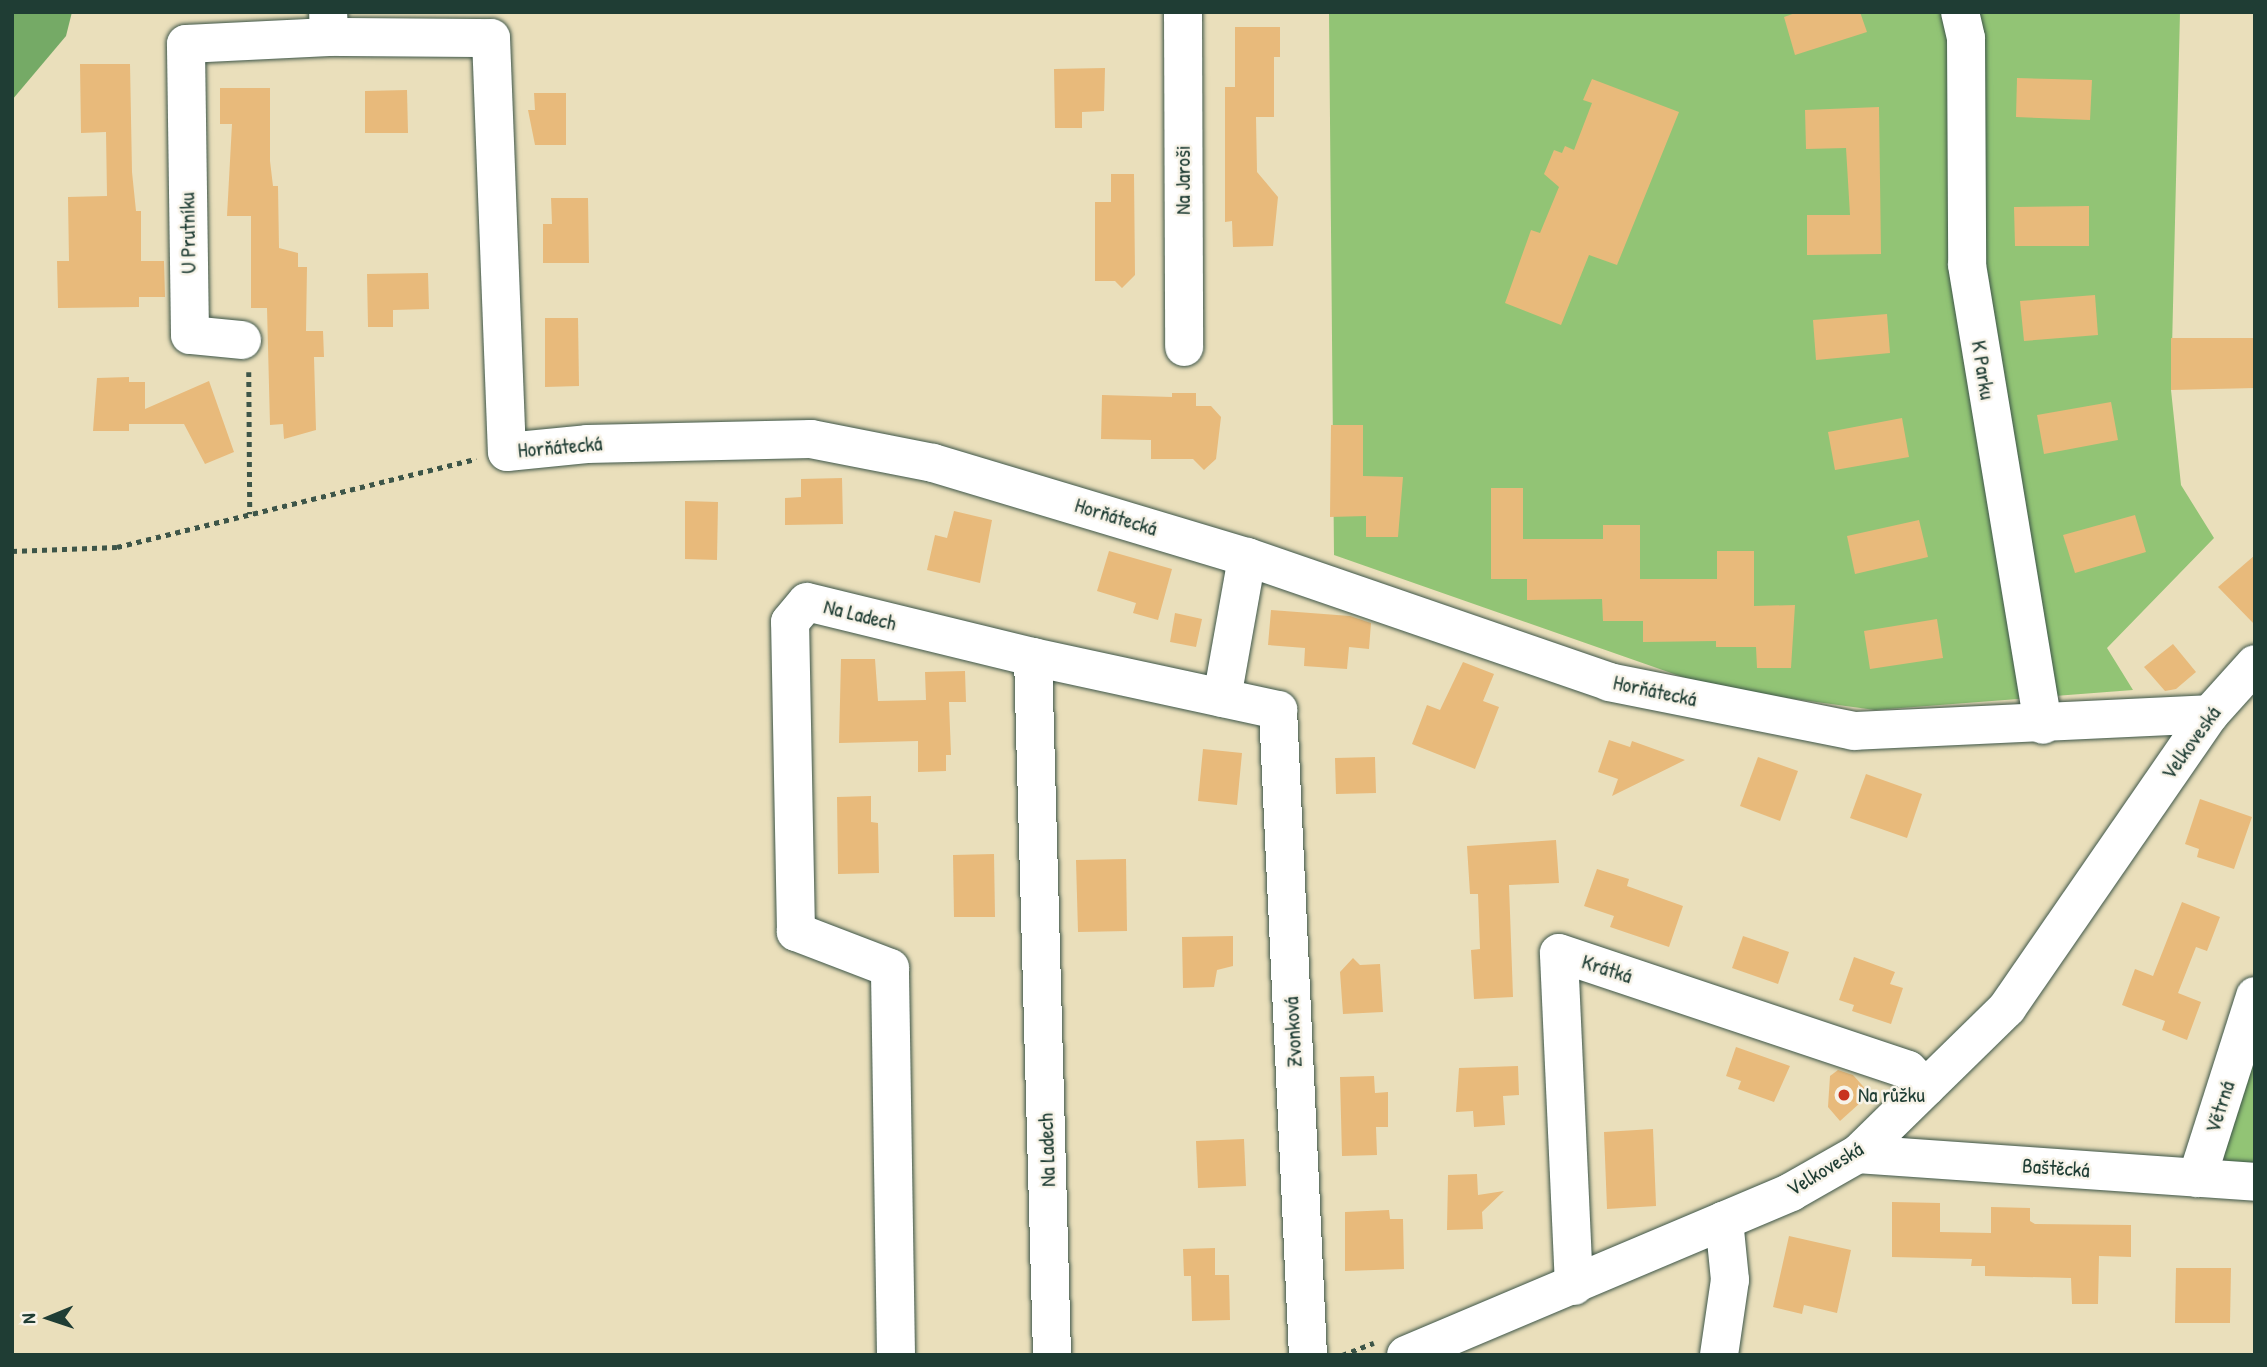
<!DOCTYPE html>
<html>
<head>
<meta charset="utf-8">
<style>
  body { margin:0 }
  #map { position:relative; width:2267px; height:1367px; overflow:hidden; background:#eadfbb; font-family:"Patrick Hand",sans-serif }
  div>[style] { position:absolute }
  .green>* { inset:0; background:#92c475 }
  .forest>* { inset:0; background:#75aa66 }
  .building>* { inset:0; background:#e8ba7b }
  .path>* { height:4.5px; margin-top:-2.25px; transform-origin:0; background:repeating-linear-gradient(90deg,#3d5548 0 5px,transparent 0 10px) }
  .roads { filter:drop-shadow(0 0 2px #3d5548) drop-shadow(0 0 2px #3d5548) }
  .minor>* { height:38px; margin:-19px; padding:0 19px; transform-origin:19px; border-radius:19px; background:#fff }
  .dots>* { width:19px; height:19px; translate:-50% -50%; box-sizing:border-box; border:4px solid #f7f3e8; border-radius:50% }
  span { translate:-50% -50%; white-space:nowrap; text-align:center; line-height:1.15; -webkit-text-stroke:5px #f7f3e8; paint-order:stroke }
  .street-label { font-size:21px; color:#1f3d34 }
  .poi-label { font-size:21px; color:#1f3d34 }
  .left { translate:0 -50%; text-align:left }
  .frame { position:absolute; inset:0; border:14px solid #1f3d34; pointer-events:none }
  .north { position:absolute; left:14px; top:1283px; width:70px; height:70px; -webkit-text-stroke:5px #f7f3e8; paint-order:stroke; rotate:268deg; font-size:19px; font-weight:700; line-height:28px; text-align:center; color:#1f3d34 }
  .north::after { content:''; display:block; margin:auto; width:24px; height:32px; background:#1f3d34; clip-path:polygon(50% 0,100% 100%,50% 72%,0 100%) }
</style>
</head>
<body>
<div id="map">
  <div class="green">
    <i style="clip-path:polygon(1329px 12px,2180px 12px,2171px 390px,2181px 485px,2214px 538px,2107px 648px,2133px 690px,1875px 710px,1714px 688px,1334px 555px)"></i>
    <i style="clip-path:polygon(2255px 1047px,2255px 1173px,2226px 1165px,2221px 1146px)"></i>
  </div>
  <div class="forest">
    <i style="clip-path:polygon(12px 12px,72px 12px,66px 36px,12px 100px)"></i>
  </div>
  <div class="building">
    <i style="clip-path:polygon(1798px 12px,1860px 12px,1867px 32px,1795px 55px,1784px 17px)"></i>
    <i style="clip-path:polygon(1235px 27px,1280px 27px,1280px 57px,1274px 57px,1274px 117px,1256px 117px,1257px 172px,1278px 197px,1273px 246px,1233px 247px,1232px 221px,1225px 222px,1225px 87px,1235px 87px)"></i>
    <i style="clip-path:polygon(80px 64px,130px 64px,132px 172px,136px 211px,141px 211px,141px 261px,164px 261px,165px 297px,139px 297px,139px 307px,58px 308px,57px 261px,69px 261px,68px 197px,107px 196px,106px 132px,81px 133px)"></i>
    <i style="clip-path:polygon(1105px 68px,1104px 111px,1082px 112px,1082px 128px,1055px 128px,1054px 69px)"></i>
    <i style="clip-path:polygon(2017px 78px,2092px 80px,2090px 120px,2016px 117px)"></i>
    <i style="clip-path:polygon(1592px 79px,1679px 112px,1617px 265px,1589px 255px,1561px 325px,1505px 303px,1531px 230px,1540px 233px,1559px 187px,1544px 174px,1554px 150px,1562px 153px,1565px 146px,1574px 150px,1592px 103px,1583px 100px)"></i>
    <i style="clip-path:polygon(220px 88px,270px 88px,270px 161px,273px 186px,278px 186px,279px 248px,298px 253px,298px 267px,307px 267px,306px 331px,323px 331px,324px 357px,314px 357px,316px 430px,284px 439px,283px 424px,270px 425px,267px 308px,251px 308px,251px 216px,227px 216px,232px 124px,220px 124px)"></i>
    <i style="clip-path:polygon(407px 90px,408px 133px,365px 133px,365px 91px)"></i>
    <i style="clip-path:polygon(534px 93px,566px 93px,566px 145px,535px 145px,528px 110px,535px 110px)"></i>
    <i style="clip-path:polygon(1879px 107px,1881px 254px,1807px 255px,1807px 215px,1850px 215px,1846px 148px,1806px 149px,1805px 110px)"></i>
    <i style="clip-path:polygon(1111px 174px,1134px 174px,1135px 275px,1122px 288px,1115px 281px,1095px 281px,1095px 202px,1111px 202px)"></i>
    <i style="clip-path:polygon(551px 198px,588px 198px,589px 263px,543px 263px,543px 224px,552px 224px)"></i>
    <i style="clip-path:polygon(2089px 206px,2089px 246px,2015px 246px,2014px 207px)"></i>
    <i style="clip-path:polygon(428px 273px,429px 309px,393px 310px,393px 327px,368px 327px,367px 274px)"></i>
    <i style="clip-path:polygon(2095px 295px,2098px 335px,2024px 341px,2020px 301px)"></i>
    <i style="clip-path:polygon(1887px 314px,1890px 353px,1816px 360px,1813px 320px)"></i>
    <i style="clip-path:polygon(545px 318px,578px 318px,579px 386px,545px 387px)"></i>
    <i style="clip-path:polygon(2171px 338px,2255px 338px,2255px 388px,2171px 390px)"></i>
    <i style="clip-path:polygon(129px 377px,129px 382px,145px 382px,145px 409px,209px 381px,234px 452px,205px 464px,184px 424px,129px 424px,129px 431px,93px 431px,97px 378px)"></i>
    <i style="clip-path:polygon(1172px 393px,1196px 393px,1196px 406px,1211px 406px,1221px 417px,1216px 459px,1204px 470px,1193px 459px,1151px 459px,1151px 440px,1101px 439px,1102px 395px,1172px 397px)"></i>
    <i style="clip-path:polygon(2111px 402px,2118px 440px,2044px 454px,2037px 415px)"></i>
    <i style="clip-path:polygon(1902px 418px,1909px 457px,1835px 470px,1828px 432px)"></i>
    <i style="clip-path:polygon(1331px 425px,1363px 425px,1363px 476px,1403px 477px,1398px 537px,1366px 537px,1366px 516px,1330px 517px)"></i>
    <i style="clip-path:polygon(842px 478px,843px 524px,785px 525px,785px 498px,801px 497px,801px 479px)"></i>
    <i style="clip-path:polygon(1491px 488px,1523px 488px,1523px 539px,1603px 539px,1603px 525px,1640px 525px,1640px 579px,1717px 579px,1717px 551px,1754px 551px,1754px 606px,1795px 605px,1791px 668px,1757px 668px,1756px 647px,1716px 647px,1716px 641px,1643px 642px,1643px 621px,1603px 621px,1602px 599px,1527px 600px,1527px 579px,1491px 579px)"></i>
    <i style="clip-path:polygon(685px 501px,718px 502px,717px 560px,685px 559px)"></i>
    <i style="clip-path:polygon(954px 511px,992px 520px,980px 583px,927px 570px,935px 535px,947px 538px)"></i>
    <i style="clip-path:polygon(2135px 515px,2146px 552px,2075px 573px,2063px 535px)"></i>
    <i style="clip-path:polygon(1919px 520px,1928px 557px,1855px 574px,1847px 536px)"></i>
    <i style="clip-path:polygon(1109px 551px,1172px 569px,1158px 620px,1133px 613px,1136px 603px,1097px 591px)"></i>
    <i style="clip-path:polygon(2255px 555px,2255px 625px,2218px 587px)"></i>
    <i style="clip-path:polygon(1271px 610px,1350px 616px,1371px 623px,1369px 649px,1349px 647px,1347px 669px,1304px 666px,1305px 648px,1268px 645px)"></i>
    <i style="clip-path:polygon(1175px 613px,1202px 619px,1196px 647px,1170px 642px)"></i>
    <i style="clip-path:polygon(1937px 619px,1943px 658px,1870px 669px,1864px 631px)"></i>
    <i style="clip-path:polygon(2173px 644px,2196px 672px,2176px 689px,2165px 691px,2144px 667px)"></i>
    <i style="clip-path:polygon(841px 659px,875px 659px,878px 701px,926px 700px,925px 672px,965px 671px,966px 702px,949px 702px,951px 755px,946px 755px,946px 771px,918px 772px,918px 741px,839px 743px)"></i>
    <i style="clip-path:polygon(1463px 662px,1494px 674px,1483px 701px,1499px 707px,1475px 769px,1412px 744px,1427px 705px,1440px 710px)"></i>
    <i style="clip-path:polygon(1609px 740px,1630px 747px,1632px 741px,1685px 760px,1612px 796px,1618px 779px,1598px 772px)"></i>
    <i style="clip-path:polygon(1203px 749px,1242px 753px,1237px 805px,1198px 801px)"></i>
    <i style="clip-path:polygon(1375px 757px,1376px 793px,1336px 794px,1335px 758px)"></i>
    <i style="clip-path:polygon(1758px 757px,1798px 771px,1780px 821px,1740px 806px)"></i>
    <i style="clip-path:polygon(1866px 774px,1922px 794px,1907px 838px,1850px 818px)"></i>
    <i style="clip-path:polygon(871px 796px,871px 822px,878px 823px,879px 873px,838px 874px,837px 797px)"></i>
    <i style="clip-path:polygon(2200px 799px,2252px 817px,2234px 869px,2197px 857px,2199px 849px,2185px 844px)"></i>
    <i style="clip-path:polygon(1556px 840px,1559px 883px,1509px 885px,1513px 997px,1474px 999px,1471px 950px,1480px 949px,1478px 894px,1470px 894px,1467px 846px)"></i>
    <i style="clip-path:polygon(994px 854px,995px 917px,954px 917px,953px 855px)"></i>
    <i style="clip-path:polygon(1126px 859px,1127px 931px,1078px 932px,1076px 860px)"></i>
    <i style="clip-path:polygon(1597px 869px,1629px 879px,1627px 886px,1683px 906px,1669px 947px,1610px 927px,1614px 916px,1584px 906px)"></i>
    <i style="clip-path:polygon(2182px 902px,2220px 917px,2207px 951px,2196px 947px,2178px 993px,2201px 1002px,2187px 1040px,2162px 1030px,2165px 1021px,2122px 1005px,2135px 969px,2153px 976px)"></i>
    <i style="clip-path:polygon(1233px 936px,1233px 966px,1217px 970px,1214px 987px,1183px 988px,1182px 937px)"></i>
    <i style="clip-path:polygon(1743px 936px,1789px 952px,1778px 984px,1732px 968px)"></i>
    <i style="clip-path:polygon(1854px 957px,1895px 972px,1890px 984px,1903px 988px,1891px 1024px,1852px 1011px,1854px 1005px,1839px 1000px)"></i>
    <i style="clip-path:polygon(1353px 958px,1360px 965px,1380px 964px,1383px 1012px,1343px 1014px,1340px 972px)"></i>
    <i style="clip-path:polygon(1736px 1047px,1790px 1066px,1774px 1102px,1738px 1089px,1741px 1081px,1726px 1076px)"></i>
    <i style="clip-path:polygon(1518px 1066px,1519px 1095px,1503px 1096px,1505px 1125px,1474px 1127px,1473px 1111px,1456px 1112px,1459px 1068px)"></i>
    <i style="clip-path:polygon(1838px 1070px,1853px 1075px,1870px 1094px,1840px 1121px,1828px 1107px,1830px 1076px)"></i>
    <i style="clip-path:polygon(1374px 1076px,1375px 1093px,1388px 1092px,1388px 1127px,1376px 1127px,1377px 1155px,1342px 1156px,1340px 1077px)"></i>
    <i style="clip-path:polygon(1653px 1129px,1656px 1206px,1607px 1209px,1604px 1132px)"></i>
    <i style="clip-path:polygon(1244px 1139px,1246px 1186px,1198px 1188px,1196px 1141px)"></i>
    <i style="clip-path:polygon(1477px 1174px,1478px 1195px,1504px 1191px,1482px 1212px,1483px 1229px,1447px 1230px,1448px 1175px)"></i>
    <i style="clip-path:polygon(1892px 1202px,1940px 1203px,1940px 1232px,1991px 1233px,1991px 1207px,2030px 1208px,2030px 1221px,2035px 1224px,2131px 1225px,2131px 1257px,2099px 1256px,2098px 1304px,2072px 1304px,2071px 1278px,1985px 1276px,1985px 1266px,1971px 1266px,1972px 1259px,1892px 1257px)"></i>
    <i style="clip-path:polygon(1389px 1210px,1390px 1219px,1403px 1219px,1404px 1269px,1345px 1271px,1345px 1212px)"></i>
    <i style="clip-path:polygon(1789px 1236px,1851px 1250px,1837px 1313px,1804px 1305px,1802px 1314px,1773px 1307px)"></i>
    <i style="clip-path:polygon(1215px 1248px,1215px 1275px,1229px 1275px,1230px 1320px,1192px 1321px,1191px 1276px,1184px 1276px,1183px 1249px)"></i>
    <i style="clip-path:polygon(2176px 1268px,2231px 1268px,2230px 1323px,2175px 1323px)"></i>
  </div>
  <div class="path">
    <i style="left:249px;top:372px;width:142px;rotate:89.6deg"></i>
    <i style="left:12px;top:551px;width:105px;rotate:-2.2deg"></i>
    <i style="left:117px;top:547px;width:370px;rotate:-13.8deg"></i>
    <i style="left:1342px;top:1355px;width:34px;rotate:-21deg"></i>
  </div>
  <div class="roads">
    <div class="minor">
      <i style="left:1183px;top:12px;width:335px;rotate:89.8deg"></i>
      <i style="left:1960px;top:12px;width:27px;rotate:77deg"></i>
      <i style="left:1966px;top:38px;width:227px;rotate:89.7deg"></i>
      <i style="left:1967px;top:265px;width:466px;rotate:80.6deg"></i>
      <i style="left:329px;top:37px;width:162px;rotate:0.4deg"></i>
      <i style="left:491px;top:38px;width:414px;rotate:87.8deg"></i>
      <i style="left:507px;top:452px;width:80px;rotate:-5.7deg"></i>
      <i style="left:587px;top:444px;width:224px;rotate:-1.3deg"></i>
      <i style="left:811px;top:439px;width:124px;rotate:11.1deg"></i>
      <i style="left:933px;top:463px;width:328px;rotate:16.7deg"></i>
      <i style="left:1247px;top:557px;width:383px;rotate:19deg"></i>
      <i style="left:1609px;top:682px;width:250px;rotate:11.3deg"></i>
      <i style="left:1854px;top:731px;width:356px;rotate:-2.7deg"></i>
      <i style="left:242px;top:340px;width:52px;rotate:-174.5deg"></i>
      <i style="left:190px;top:335px;width:291px;rotate:-90.8deg"></i>
      <i style="left:186px;top:44px;width:143px;rotate:-2.8deg"></i>
      <i style="left:329px;top:37px;width:25px;rotate:-92deg"></i>
      <i style="left:1033px;top:657px;width:251px;rotate:12.2deg"></i>
      <i style="left:1278px;top:710px;width:646px;rotate:87.34deg"></i>
      <i style="left:1222px;top:698px;width:143px;rotate:-79.9deg"></i>
      <i style="left:1858px;top:1154px;width:398px;rotate:4deg"></i>
      <i style="left:2197px;top:1178px;width:191px;rotate:-72.3deg"></i>
      <i style="left:1574px;top:1286px;width:333px;rotate:-92.6deg"></i>
      <i style="left:1559px;top:953px;width:368px;rotate:18.5deg"></i>
      <i style="left:1908px;top:1070px;width:25px;rotate:45deg"></i>
      <i style="left:896px;top:1355px;width:387px;rotate:-90.9deg"></i>
      <i style="left:890px;top:968px;width:101px;rotate:-159deg"></i>
      <i style="left:796px;top:932px;width:310px;rotate:-91.1deg"></i>
      <i style="left:790px;top:622px;width:26px;rotate:-50deg"></i>
      <i style="left:807px;top:602px;width:233px;rotate:13.7deg"></i>
      <i style="left:1033px;top:657px;width:698px;rotate:88.44deg"></i>
      <i style="left:1406px;top:1355px;width:418px;rotate:-22.9deg"></i>
      <i style="left:1791px;top:1192px;width:77px;rotate:-29.6deg"></i>
      <i style="left:1858px;top:1154px;width:209px;rotate:-44.4deg"></i>
      <i style="left:2007px;top:1008px;width:357px;rotate:-55.4deg"></i>
      <i style="left:2210px;top:714px;width:67px;rotate:-48deg"></i>
      <i style="left:1719px;top:1355px;width:76px;rotate:-81.7deg"></i>
      <i style="left:1730px;top:1280px;width:60px;rotate:-95.7deg"></i>
    </div>
  </div>
  <div class="dots">
    <i style="left:1844px;top:1095px;background:#c8321e"></i>
  </div>
  <div class="street-label">
    <span style="left:1183px;top:180px;rotate:-90deg">Na Jaroši</span>
    <span style="left:188px;top:233px;rotate:-91deg">U Prutníku</span>
    <span style="left:1983px;top:370px;rotate:81deg">K Parku</span>
    <span style="left:560px;top:447px;rotate:-5deg">Horňátecká</span>
    <span style="left:1116px;top:517px;rotate:17deg">Horňátecká</span>
    <span style="left:860px;top:615px;rotate:14deg">Na Ladech</span>
    <span style="left:1655px;top:691px;rotate:12deg">Horňátecká</span>
    <span style="left:2191px;top:743px;rotate:-54deg">Velkoveská</span>
    <span style="left:1607px;top:969px;rotate:18deg">Krátká</span>
    <span style="left:1293px;top:1032px;rotate:-93deg">Zvonková</span>
    <span style="left:2220px;top:1107px;rotate:-72deg">Větrná</span>
    <span style="left:1047px;top:1150px;rotate:-92deg">Na Ladech</span>
    <span style="left:2056px;top:1168px;rotate:4deg">Baštěcká</span>
    <span style="left:1825px;top:1169px;rotate:-31deg">Velkoveská</span>
  </div>
  <div class="poi-label">
    <span class="left" style="left:1858px;top:1095px">Na růžku</span>
  </div>
  <div class="frame"></div>
  <div class="north">N</div>
</div>
</body>
</html>
